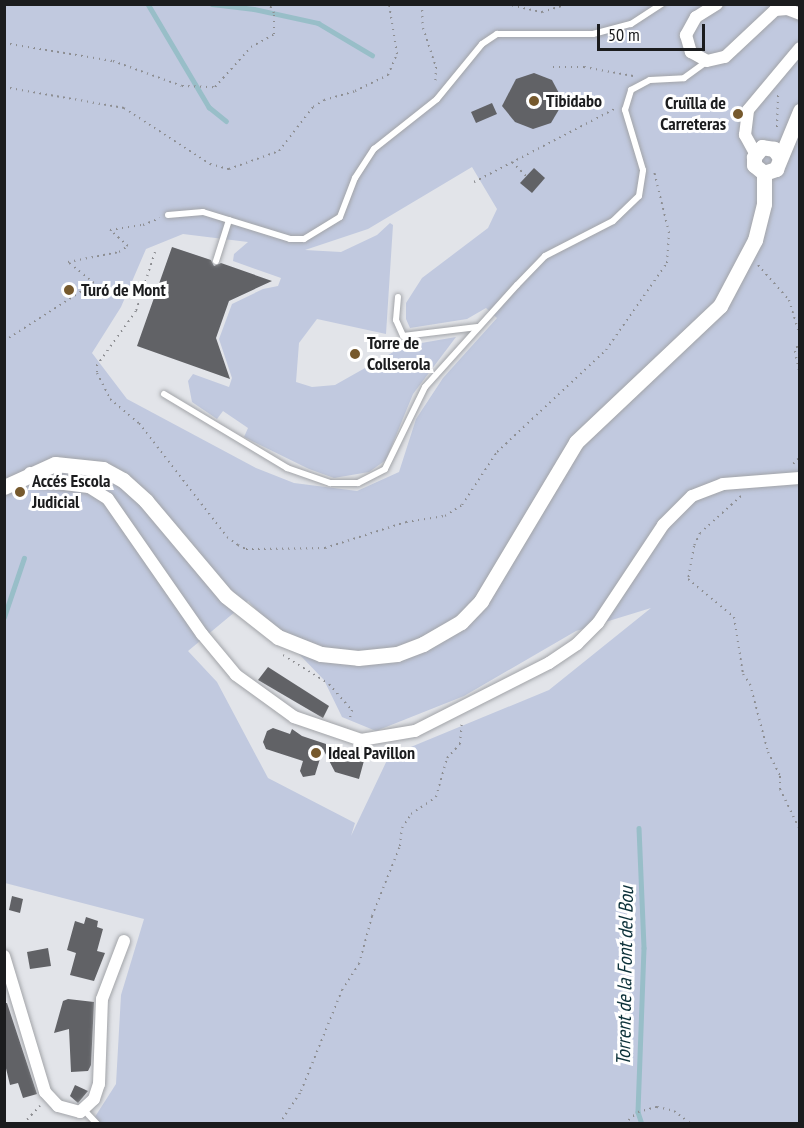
<!DOCTYPE html>
<html>
<head>
<meta charset="utf-8">
<style>
  body { margin:0 }
  #map { position:relative; width:804px; height:1128px; overflow:hidden; background:#e2e4e9; font-family:"PT Sans Narrow",sans-serif }
  div>[style] { position:absolute }
  .green>* { inset:0; background:#c1c9df }
  .stream>* { height:4.5px; margin:-2.25px; padding:0 2.25px; transform-origin:2.25px; border-radius:2.25px; background:#98bec8 }
  .building>* { inset:0; background:#616266 }
  .path>* { height:2px; margin-top:-1px; transform-origin:0; background:repeating-linear-gradient(90deg,#8d8e92 0 1.5px,transparent 0 6px) }
  .roads { filter:drop-shadow(0 0 2px #a2a4a8) drop-shadow(0 0 2px #a2a4a8) }
  .service>* { height:6px; margin:-3px; padding:0 3px; transform-origin:3px; border-radius:3px; background:#fff }
  .minor>* { height:12px; margin:-6px; padding:0 6px; transform-origin:6px; border-radius:6px; background:#fff }
  .tertiary>* { height:15px; margin:-7.5px; padding:0 7.5px; transform-origin:7.5px; border-radius:7.5px; background:#fff }
  .dots>* { width:16px; height:16px; translate:-50% -50%; box-sizing:border-box; border:3px solid #fff; border-radius:50% }
  span { translate:-50% -50%; white-space:nowrap; text-align:center; line-height:1.15; -webkit-text-stroke:6px #fff; paint-order:stroke }
  .poi-label { font-size:18px; color:#1b1c1e; font-weight:700 }
  .left { translate:0 -50%; text-align:left }
  .right { translate:-100% -50%; text-align:right }
  .water-label { font-size:20px; color:#0c3139; font-style:italic }
  .frame { position:absolute; inset:0; border:6px solid #1b1c1e; pointer-events:none }
  .scale { position:absolute; left:597px; top:24px; width:108px; height:27px; box-sizing:border-box; border:3px solid #1b1c1e; border-top:0; padding-left:8px; font-size:18px; line-height:21px; white-space:nowrap; color:#1b1c1e; -webkit-text-stroke:4px #fff; paint-order:stroke }
</style>
</head>
<body>
<div id="map">
  <div class="green">
    <i style="clip-path:polygon(evenodd,4px 5px,799px 5px,799px 1123px,91px 1123px,116px 1084px,121px 995px,144px 919px,5px 883px,4px 5px,472px 167px,497px 209px,488px 228px,422px 278px,406px 303px,406px 319px,410px 328px,467px 319px,486px 308px,497px 318px,443px 378px,416px 419px,399px 472px,357px 491px,294px 483px,256px 468px,127px 399px,92px 353px,121px 307px,146px 249px,183px 234px,248px 242px,234px 254px,233px 261px,281px 278px,278px 286px,263px 289px,232px 304px,219px 339px,232px 378px,229px 387px,193px 374px,188px 381px,192px 402px,217px 419px,223px 411px,248px 428px,244px 437px,309px 469px,334px 478px,369px 472px,386px 460px,413px 394px,456px 337px,404px 346px,335px 385px,312px 387px,296px 382px,299px 343px,317px 319px,386px 334px,393px 225px,390px 223px,377px 235px,341px 252px,305px 250px,368px 229px,472px 167px,4px 5px,248px 601px,324px 680px,342px 717px,376px 731px,464px 696px,576px 631px,651px 608px,549px 690px,389px 756px,351px 836px,355px 823px,268px 778px,217px 682px,188px 651px,248px 601px)"></i>
  </div>
  <div class="stream">
    <i style="left:148px;top:4px;width:120px;rotate:59.4deg"></i>
    <i style="left:209px;top:107px;width:22px;rotate:39deg"></i>
    <i style="left:212px;top:4px;width:42px;rotate:6.8deg"></i>
    <i style="left:254px;top:9px;width:66px;rotate:12.3deg"></i>
    <i style="left:318px;top:23px;width:63px;rotate:30.7deg"></i>
    <i style="left:4px;top:617px;width:62px;rotate:-71.3deg"></i>
    <i style="left:639px;top:828px;width:120px;rotate:87.6deg"></i>
    <i style="left:644px;top:948px;width:164px;rotate:92.1deg"></i>
    <i style="left:638px;top:1112px;width:13px;rotate:72deg"></i>
  </div>
  <div class="building">
    <i style="clip-path:polygon(534px 73px,552px 80px,561px 97px,561px 106px,551px 123px,533px 129px,515px 122px,502px 106px,516px 79px)"></i>
    <i style="clip-path:polygon(492px 103px,497px 114px,476px 123px,471px 112px)"></i>
    <i style="clip-path:polygon(534px 168px,545px 178px,532px 193px,520px 183px)"></i>
    <i style="clip-path:polygon(172px 247px,211px 260px,214px 266px,221px 263px,272px 281px,229px 301px,216px 338px,230px 379px,137px 346px)"></i>
    <i style="clip-path:polygon(268px 667px,329px 706px,323px 718px,258px 680px)"></i>
    <i style="clip-path:polygon(273px 728px,290px 734px,292px 729px,302px 736px,365px 757px,359px 779px,335px 772px,323px 749px,315px 775px,303px 777px,300px 771px,303px 761px,266px 749px,263px 742px,267px 731px)"></i>
    <i style="clip-path:polygon(12px 896px,23px 899px,20px 913px,9px 910px)"></i>
    <i style="clip-path:polygon(86px 917px,98px 921px,97px 927px,103px 929px,97px 951px,105px 953px,94px 981px,70px 975px,76px 953px,67px 950px,75px 921px,84px 924px)"></i>
    <i style="clip-path:polygon(48px 948px,51px 966px,30px 969px,27px 952px)"></i>
    <i style="clip-path:polygon(68px 999px,94px 1002px,91px 1065px,88px 1071px,71px 1072px,69px 1029px,54px 1033px,63px 1001px)"></i>
    <i style="clip-path:polygon(4px 1003px,7px 1003px,37px 1094px,23px 1098px,18px 1083px,10px 1085px,4px 1060px)"></i>
    <i style="clip-path:polygon(75px 1085px,88px 1091px,78px 1103px,70px 1096px)"></i>
  </div>
  <div class="path">
    <i style="left:422px;top:4px;width:24px;rotate:88deg"></i>
    <i style="left:423px;top:28px;width:41px;rotate:71.6deg"></i>
    <i style="left:436px;top:67px;width:17px;rotate:93deg"></i>
    <i style="left:506px;top:4px;width:37px;rotate:13deg"></i>
    <i style="left:542px;top:12px;width:28px;rotate:-17deg"></i>
    <i style="left:4px;top:43px;width:110px;rotate:9.4deg"></i>
    <i style="left:113px;top:61px;width:73px;rotate:19.9deg"></i>
    <i style="left:182px;top:86px;width:33px;rotate:2deg"></i>
    <i style="left:215px;top:87px;width:54px;rotate:-48deg"></i>
    <i style="left:251px;top:47px;width:26px;rotate:-29deg"></i>
    <i style="left:274px;top:34px;width:21px;rotate:-90deg"></i>
    <i style="left:274px;top:13px;width:10px;rotate:-119deg"></i>
    <i style="left:553px;top:67px;width:31px"></i>
    <i style="left:584px;top:67px;width:50px;rotate:10.4deg"></i>
    <i style="left:4px;top:87px;width:122px;rotate:9.9deg"></i>
    <i style="left:124px;top:108px;width:103px;rotate:33.1deg"></i>
    <i style="left:210px;top:164px;width:20px;rotate:15deg"></i>
    <i style="left:229px;top:169px;width:53px;rotate:-19.8deg"></i>
    <i style="left:279px;top:151px;width:56px;rotate:-52.3deg"></i>
    <i style="left:313px;top:107px;width:13px;rotate:-32deg"></i>
    <i style="left:324px;top:100px;width:32px;rotate:-16deg"></i>
    <i style="left:355px;top:91px;width:37px;rotate:-26deg"></i>
    <i style="left:388px;top:75px;width:23px;rotate:-67deg"></i>
    <i style="left:397px;top:54px;width:51px;rotate:-99.1deg"></i>
    <i style="left:777px;top:127px;width:32px;rotate:-88deg"></i>
    <i style="left:512px;top:162px;width:20px;rotate:45deg"></i>
    <i style="left:474px;top:182px;width:158px;rotate:-27.5deg"></i>
    <i style="left:155px;top:252px;width:62px;rotate:107.9deg"></i>
    <i style="left:136px;top:311px;width:67px;rotate:125.8deg"></i>
    <i style="left:97px;top:365px;width:8px;rotate:90deg"></i>
    <i style="left:97px;top:373px;width:29px;rotate:63deg"></i>
    <i style="left:110px;top:399px;width:38px;rotate:40deg"></i>
    <i style="left:139px;top:423px;width:144px;rotate:52.3deg"></i>
    <i style="left:227px;top:537px;width:14px;rotate:36deg"></i>
    <i style="left:238px;top:545px;width:9px;rotate:27deg"></i>
    <i style="left:246px;top:549px;width:79px;rotate:-0.7deg"></i>
    <i style="left:325px;top:548px;width:85px;rotate:-17.8deg"></i>
    <i style="left:406px;top:522px;width:39px;rotate:-9deg"></i>
    <i style="left:445px;top:516px;width:20px;rotate:-33deg"></i>
    <i style="left:462px;top:505px;width:64px;rotate:-56.6deg"></i>
    <i style="left:497px;top:452px;width:149px;rotate:-43.1deg"></i>
    <i style="left:606px;top:350px;width:106px;rotate:-55deg"></i>
    <i style="left:667px;top:263px;width:30px;rotate:-86deg"></i>
    <i style="left:669px;top:233px;width:64px;rotate:-103.6deg"></i>
    <i style="left:758px;top:265px;width:47px;rotate:48.5deg"></i>
    <i style="left:789px;top:300px;width:38px;rotate:73deg"></i>
    <i style="left:4px;top:341px;width:107px;rotate:-32.8deg"></i>
    <i style="left:94px;top:283px;width:33px;rotate:-141deg"></i>
    <i style="left:68px;top:262px;width:52px;rotate:-11.1deg"></i>
    <i style="left:119px;top:252px;width:11px;rotate:-34deg"></i>
    <i style="left:128px;top:246px;width:24px;rotate:-138deg"></i>
    <i style="left:110px;top:230px;width:33px;rotate:-9deg"></i>
    <i style="left:143px;top:225px;width:18px;rotate:-22deg"></i>
    <i style="left:800px;top:341px;width:11px;rotate:117deg"></i>
    <i style="left:795px;top:351px;width:26px;rotate:79deg"></i>
    <i style="left:793px;top:464px;width:10px;rotate:-45deg"></i>
    <i style="left:741px;top:496px;width:55px;rotate:137.9deg"></i>
    <i style="left:700px;top:533px;width:14px;rotate:115deg"></i>
    <i style="left:694px;top:546px;width:34px;rotate:100deg"></i>
    <i style="left:688px;top:579px;width:60px;rotate:39.6deg"></i>
    <i style="left:734px;top:617px;width:58px;rotate:81deg"></i>
    <i style="left:743px;top:674px;width:12px;rotate:55deg"></i>
    <i style="left:750px;top:684px;width:70px;rotate:75.2deg"></i>
    <i style="left:768px;top:752px;width:27px;rotate:63deg"></i>
    <i style="left:780px;top:776px;width:13px;rotate:90deg"></i>
    <i style="left:780px;top:789px;width:46px;rotate:64deg"></i>
    <i style="left:283px;top:655px;width:54px;rotate:32.2deg"></i>
    <i style="left:329px;top:684px;width:35px;rotate:49deg"></i>
    <i style="left:352px;top:710px;width:11px;rotate:105deg"></i>
    <i style="left:23px;top:1124px;width:25px;rotate:-47deg"></i>
    <i style="left:279px;top:1124px;width:40px;rotate:-56deg"></i>
    <i style="left:301px;top:1091px;width:109px;rotate:-67.9deg"></i>
    <i style="left:342px;top:990px;width:31px;rotate:-57deg"></i>
    <i style="left:359px;top:964px;width:50px;rotate:-74.8deg"></i>
    <i style="left:372px;top:916px;width:75px;rotate:-68.2deg"></i>
    <i style="left:400px;top:846px;width:18px;rotate:-84deg"></i>
    <i style="left:402px;top:828px;width:17px;rotate:-57deg"></i>
    <i style="left:411px;top:814px;width:30px;rotate:-34deg"></i>
    <i style="left:436px;top:797px;width:41px;rotate:-74.2deg"></i>
    <i style="left:447px;top:758px;width:19px;rotate:-47deg"></i>
    <i style="left:460px;top:744px;width:23px;rotate:-85deg"></i>
    <i style="left:624px;top:1124px;width:18px;rotate:-41deg"></i>
    <i style="left:638px;top:1112px;width:20px;rotate:-15deg"></i>
    <i style="left:657px;top:1107px;width:17px;rotate:13deg"></i>
    <i style="left:674px;top:1111px;width:21px;rotate:37deg"></i>
  </div>
  <div class="roads">
    <div class="service">
      <i style="left:168px;top:215px;width:35px;rotate:-5deg"></i>
      <i style="left:203px;top:212px;width:91px;rotate:17.2deg"></i>
      <i style="left:290px;top:239px;width:14px"></i>
      <i style="left:304px;top:239px;width:42px;rotate:-31.4deg"></i>
      <i style="left:340px;top:217px;width:42px;rotate:-69deg"></i>
      <i style="left:355px;top:178px;width:35px;rotate:-57deg"></i>
      <i style="left:374px;top:149px;width:80px;rotate:-38.4deg"></i>
      <i style="left:437px;top:99px;width:71px;rotate:-50.7deg"></i>
      <i style="left:482px;top:44px;width:18px;rotate:-34deg"></i>
      <i style="left:497px;top:34px;width:96px"></i>
      <i style="left:593px;top:34px;width:39px;rotate:-15deg"></i>
      <i style="left:631px;top:24px;width:37px;rotate:-33deg"></i>
      <i style="left:216px;top:261px;width:43px;rotate:-72.4deg"></i>
      <i style="left:398px;top:297px;width:23px;rotate:95deg"></i>
      <i style="left:396px;top:320px;width:17px;rotate:66deg"></i>
      <i style="left:403px;top:336px;width:75px;rotate:-6.9deg"></i>
      <i style="left:164px;top:394px;width:144px;rotate:31deg"></i>
      <i style="left:287px;top:468px;width:46px;rotate:19.2deg"></i>
      <i style="left:330px;top:483px;width:28px"></i>
      <i style="left:358px;top:483px;width:30px;rotate:-27deg"></i>
      <i style="left:385px;top:469px;width:91px;rotate:-64deg"></i>
      <i style="left:425px;top:387px;width:137px;rotate:-48deg"></i>
      <i style="left:517px;top:285px;width:40px;rotate:-46deg"></i>
      <i style="left:545px;top:256px;width:76px;rotate:-27.2deg"></i>
      <i style="left:613px;top:221px;width:36px;rotate:-44deg"></i>
      <i style="left:639px;top:196px;width:26px;rotate:-81deg"></i>
      <i style="left:643px;top:170px;width:63px;rotate:-106.7deg"></i>
      <i style="left:625px;top:110px;width:21px;rotate:-73deg"></i>
      <i style="left:631px;top:90px;width:21px;rotate:-28deg"></i>
      <i style="left:650px;top:80px;width:34px;rotate:-3deg"></i>
      <i style="left:684px;top:78px;width:29px;rotate:-36deg"></i>
      <i style="left:84px;top:1110px;width:19px;rotate:47deg"></i>
    </div>
    <div class="minor">
      <i style="left:717px;top:4px;width:25px;rotate:148deg"></i>
      <i style="left:696px;top:17px;width:21px;rotate:119deg"></i>
      <i style="left:686px;top:35px;width:18px;rotate:74deg"></i>
      <i style="left:691px;top:52px;width:18px;rotate:29deg"></i>
      <i style="left:707px;top:61px;width:18px;rotate:-13deg"></i>
      <i style="left:725px;top:57px;width:69px;rotate:-43.2deg"></i>
      <i style="left:775px;top:10px;width:12px;rotate:-5deg"></i>
      <i style="left:787px;top:9px;width:14px;rotate:21deg"></i>
      <i style="left:755px;top:153px;width:21px;rotate:-119deg"></i>
      <i style="left:745px;top:135px;width:25px;rotate:-83deg"></i>
      <i style="left:748px;top:110px;width:81px;rotate:-50deg"></i>
      <i style="left:30px;top:473px;width:13px;rotate:39deg"></i>
      <i style="left:40px;top:481px;width:49px;rotate:7deg"></i>
      <i style="left:89px;top:487px;width:22px;rotate:32deg"></i>
      <i style="left:108px;top:499px;width:165px;rotate:55.2deg"></i>
      <i style="left:202px;top:634px;width:53px;rotate:50.3deg"></i>
      <i style="left:236px;top:675px;width:72px;rotate:35.9deg"></i>
      <i style="left:294px;top:717px;width:71px;rotate:18.9deg"></i>
      <i style="left:361px;top:740px;width:55px;rotate:-9.5deg"></i>
      <i style="left:415px;top:731px;width:150px;rotate:-26.9deg"></i>
      <i style="left:549px;top:663px;width:34px;rotate:-34deg"></i>
      <i style="left:577px;top:644px;width:30px;rotate:-45deg"></i>
      <i style="left:598px;top:623px;width:118px;rotate:-56.4deg"></i>
      <i style="left:663px;top:525px;width:41px;rotate:-45deg"></i>
      <i style="left:692px;top:496px;width:33px;rotate:-21deg"></i>
      <i style="left:723px;top:484px;width:77px;rotate:-4.5deg"></i>
      <i style="left:4px;top:956px;width:142px;rotate:73.2deg"></i>
      <i style="left:45px;top:1092px;width:19px;rotate:47deg"></i>
      <i style="left:58px;top:1106px;width:23px;rotate:15deg"></i>
      <i style="left:80px;top:1112px;width:19px;rotate:-43deg"></i>
      <i style="left:94px;top:1099px;width:16px;rotate:-72deg"></i>
      <i style="left:99px;top:1084px;width:85px;rotate:-88deg"></i>
      <i style="left:102px;top:999px;width:62px;rotate:-69.2deg"></i>
    </div>
    <div class="tertiary">
      <i style="left:779px;top:156px;width:9px;rotate:-126deg"></i>
      <i style="left:774px;top:149px;width:12px;rotate:-171deg"></i>
      <i style="left:762px;top:147px;width:13px;rotate:129deg"></i>
      <i style="left:754px;top:157px;width:8px;rotate:90deg"></i>
      <i style="left:754px;top:165px;width:13px;rotate:39deg"></i>
      <i style="left:764px;top:173px;width:13px;rotate:-18deg"></i>
      <i style="left:776px;top:169px;width:63px;rotate:-67.5deg"></i>
      <i style="left:4px;top:487px;width:56px;rotate:-24.3deg"></i>
      <i style="left:55px;top:464px;width:48px;rotate:5.9deg"></i>
      <i style="left:103px;top:469px;width:23px;rotate:29deg"></i>
      <i style="left:123px;top:480px;width:31px;rotate:42deg"></i>
      <i style="left:146px;top:501px;width:124px;rotate:49.9deg"></i>
      <i style="left:226px;top:596px;width:66px;rotate:38.3deg"></i>
      <i style="left:278px;top:637px;width:46px;rotate:21.6deg"></i>
      <i style="left:321px;top:654px;width:37px;rotate:6deg"></i>
      <i style="left:358px;top:658px;width:39px;rotate:-6deg"></i>
      <i style="left:397px;top:654px;width:28px;rotate:-21deg"></i>
      <i style="left:423px;top:644px;width:44px;rotate:-30.1deg"></i>
      <i style="left:461px;top:622px;width:29px;rotate:-46deg"></i>
      <i style="left:481px;top:601px;width:185px;rotate:-59.1deg"></i>
      <i style="left:576px;top:442px;width:198px;rotate:-43.4deg"></i>
      <i style="left:720px;top:306px;width:75px;rotate:-62.1deg"></i>
      <i style="left:755px;top:240px;width:37px;rotate:-76deg"></i>
      <i style="left:764px;top:204px;width:31px;rotate:-90deg"></i>
    </div>
  </div>
  <div class="dots">
    <i style="left:534px;top:101px;background:#76592d"></i>
    <i style="left:738px;top:114px;background:#76592d"></i>
    <i style="left:69px;top:290px;background:#76592d"></i>
    <i style="left:355px;top:354px;background:#76592d"></i>
    <i style="left:20px;top:492px;background:#76592d"></i>
    <i style="left:316px;top:753px;background:#76592d"></i>
  </div>
  <div class="poi-label">
    <span class="left" style="left:546px;top:101px">Tibidabo</span>
    <span class="right" style="left:726px;top:114px">Cruïlla de<br>Carreteras</span>
    <span class="left" style="left:81px;top:290px">Turó de Mont</span>
    <span class="left" style="left:367px;top:354px">Torre de<br>Collserola</span>
    <span class="left" style="left:32px;top:492px">Accés Escola<br>Judicial</span>
    <span class="left" style="left:328px;top:753px">Ideal Pavillon</span>
  </div>
  <div class="water-label">
    <span style="left:625px;top:976px;rotate:-89deg">Torrent de la Font del Bou</span>
  </div>
  <div class="frame"></div>
  <div class="scale">50 m</div>
</div>
</body>
</html>
